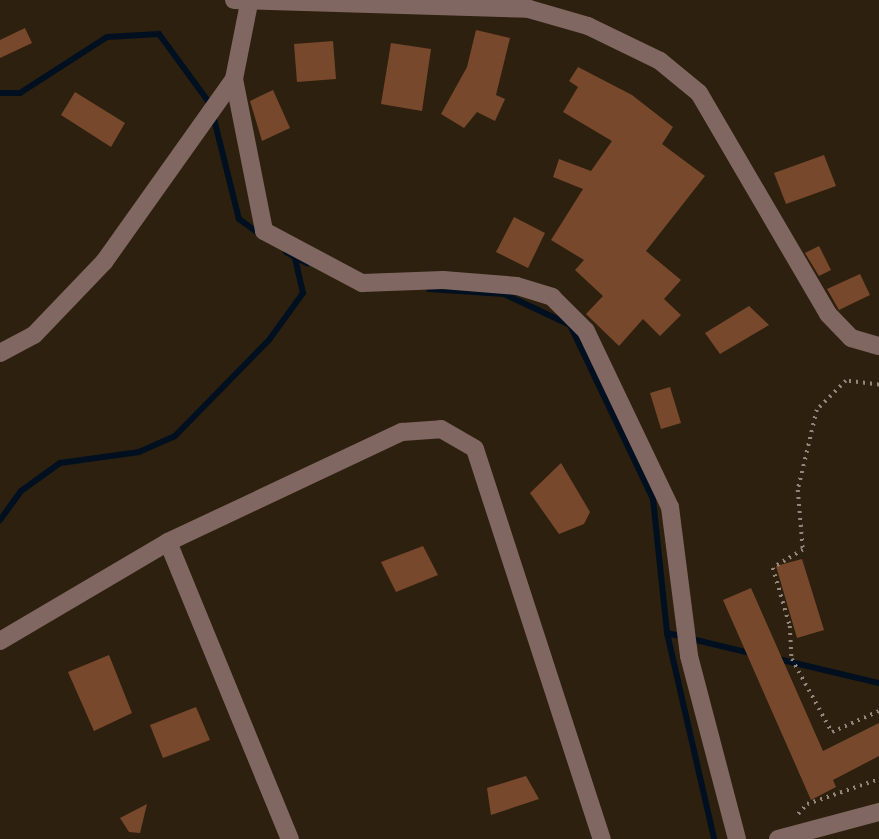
<!DOCTYPE html>
<html>
<head>
<meta charset="utf-8">
<style>
  body { margin:0 }
  #map { position:relative; width:879px; height:839px; overflow:hidden; background:#2d200e; font-family:"DM Sans",sans-serif }
  div>[style] { position:absolute }
  .stream>* { height:6px; margin:-3px; padding:0 3px; transform-origin:3px; border-radius:3px; background:#001020 }
  .building>* { inset:0; background:#78482d }
  .path>* { height:3.5px; margin-top:-1.75px; transform-origin:0; background:repeating-linear-gradient(90deg,#928779 0 2px,transparent 0 7px) }
  .minor>* { height:18px; margin:-9px; padding:0 9px; transform-origin:9px; border-radius:9px; background:#816762 }
  span { translate:-50% -50%; white-space:nowrap; text-align:center; line-height:1.15; -webkit-text-stroke:5px #110b05; paint-order:stroke }
</style>
</head>
<body>
<div id="map">
  <div class="stream">
    <i style="left:0;top:93px;width:20px"></i>
    <i style="left:20px;top:93px;width:103px;rotate:-32.8deg"></i>
    <i style="left:107px;top:37px;width:52px;rotate:-3.3deg"></i>
    <i style="left:159px;top:34px;width:88px;rotate:53.8deg"></i>
    <i style="left:213px;top:115px;width:107px;rotate:76deg"></i>
    <i style="left:239px;top:219px;width:26px;rotate:36deg"></i>
    <i style="left:286px;top:252px;width:24px;rotate:28deg"></i>
    <i style="left:429px;top:289px;width:75px;rotate:3.8deg"></i>
    <i style="left:504px;top:294px;width:73px;rotate:25.2deg"></i>
    <i style="left:570px;top:325px;width:193px;rotate:64.5deg"></i>
    <i style="left:653px;top:499px;width:135px;rotate:84deg"></i>
    <i style="left:667px;top:633px;width:211px;rotate:77.1deg"></i>
    <i style="left:0;top:520px;width:36px;rotate:-54deg"></i>
    <i style="left:21px;top:491px;width:48px;rotate:-35.7deg"></i>
    <i style="left:60px;top:463px;width:80px;rotate:-7.9deg"></i>
    <i style="left:139px;top:452px;width:39px;rotate:-24deg"></i>
    <i style="left:175px;top:436px;width:134px;rotate:-45.6deg"></i>
    <i style="left:269px;top:340px;width:58px;rotate:-54.1deg"></i>
    <i style="left:303px;top:293px;width:36px;rotate:-103deg"></i>
    <i style="left:667px;top:633px;width:89px;rotate:13.6deg"></i>
    <i style="left:778px;top:659px;width:104px;rotate:13.4deg"></i>
  </div>
  <div class="building">
    <i style="clip-path:polygon(25px 28px,32px 43px,0 58px,0 40px)"></i>
    <i style="clip-path:polygon(476px 30px,510px 38px,496px 95px,505px 99px,495px 121px,477px 112px,464px 128px,441px 114px,467px 67px)"></i>
    <i style="clip-path:polygon(333px 41px,336px 79px,297px 82px,294px 44px)"></i>
    <i style="clip-path:polygon(391px 43px,431px 49px,422px 111px,381px 104px)"></i>
    <i style="clip-path:polygon(578px 67px,632px 95px,673px 127px,662px 144px,705px 176px,646px 251px,681px 280px,664px 299px,681px 315px,660px 336px,643px 319px,619px 346px,586px 314px,603px 296px,575px 270px,584px 260px,551px 240px,583px 189px,553px 177px,559px 159px,591px 171px,612px 141px,563px 112px,578px 87px,569px 81px)"></i>
    <i style="clip-path:polygon(273px 90px,290px 128px,262px 141px,250px 101px)"></i>
    <i style="clip-path:polygon(75px 92px,125px 123px,111px 147px,61px 115px)"></i>
    <i style="clip-path:polygon(824px 155px,836px 186px,786px 204px,774px 173px)"></i>
    <i style="clip-path:polygon(514px 217px,545px 233px,528px 268px,496px 252px)"></i>
    <i style="clip-path:polygon(819px 246px,831px 270px,819px 276px,805px 253px)"></i>
    <i style="clip-path:polygon(860px 274px,870px 295px,839px 310px,827px 289px)"></i>
    <i style="clip-path:polygon(749px 306px,769px 325px,720px 354px,705px 333px)"></i>
    <i style="clip-path:polygon(670px 387px,681px 423px,661px 429px,650px 393px)"></i>
    <i style="clip-path:polygon(561px 463px,590px 512px,584px 524px,559px 534px,530px 493px)"></i>
    <i style="clip-path:polygon(423px 546px,438px 575px,396px 592px,381px 562px)"></i>
    <i style="clip-path:polygon(802px 559px,824px 630px,797px 638px,776px 566px)"></i>
    <i style="clip-path:polygon(751px 588px,823px 751px,879px 723px,879px 756px,833px 780px,836px 787px,811px 800px,723px 600px)"></i>
    <i style="clip-path:polygon(109px 655px,132px 713px,94px 731px,68px 672px)"></i>
    <i style="clip-path:polygon(196px 707px,210px 740px,163px 758px,150px 725px)"></i>
    <i style="clip-path:polygon(526px 776px,539px 799px,491px 815px,487px 788px)"></i>
    <i style="clip-path:polygon(147px 804px,140px 833px,129px 832px,120px 818px)"></i>
  </div>
  <div class="path">
    <i style="left:879px;top:385px;width:33px;rotate:-173deg"></i>
    <i style="left:846px;top:381px;width:41px;rotate:135deg"></i>
    <i style="left:817px;top:410px;width:82px;rotate:103.4deg"></i>
    <i style="left:798px;top:490px;width:60px;rotate:85.2deg"></i>
    <i style="left:803px;top:550px;width:35px;rotate:149deg"></i>
    <i style="left:773px;top:568px;width:60px;rotate:73.7deg"></i>
    <i style="left:790px;top:626px;width:33px;rotate:87deg"></i>
    <i style="left:792px;top:659px;width:83px;rotate:61.3deg"></i>
    <i style="left:832px;top:732px;width:51px;rotate:-24.1deg"></i>
    <i style="left:798px;top:814px;width:13px;rotate:-48deg"></i>
    <i style="left:807px;top:804px;width:76px;rotate:-19.1deg"></i>
  </div>
  <div class="minor">
    <i style="left:234px;top:0;width:295px;rotate:1.7deg"></i>
    <i style="left:529px;top:9px;width:61px;rotate:16.1deg"></i>
    <i style="left:588px;top:26px;width:80px;rotate:25.9deg"></i>
    <i style="left:660px;top:61px;width:50px;rotate:39.4deg"></i>
    <i style="left:699px;top:93px;width:256px;rotate:59.7deg"></i>
    <i style="left:828px;top:314px;width:33px;rotate:46deg"></i>
    <i style="left:851px;top:338px;width:29px;rotate:16deg"></i>
    <i style="left:234px;top:79px;width:155px;rotate:78.8deg"></i>
    <i style="left:264px;top:231px;width:111px;rotate:28deg"></i>
    <i style="left:362px;top:283px;width:81px;rotate:-2.1deg"></i>
    <i style="left:443px;top:280px;width:74px;rotate:4.6deg"></i>
    <i style="left:517px;top:286px;width:37px;rotate:17deg"></i>
    <i style="left:552px;top:297px;width:48px;rotate:45deg"></i>
    <i style="left:586px;top:331px;width:195px;rotate:64.5deg"></i>
    <i style="left:670px;top:507px;width:150px;rotate:82.7deg"></i>
    <i style="left:689px;top:656px;width:189px;rotate:75.3deg"></i>
    <i style="left:0;top:353px;width:38px;rotate:-28deg"></i>
    <i style="left:34px;top:335px;width:101px;rotate:-46.2deg"></i>
    <i style="left:104px;top:262px;width:224px;rotate:-54.6deg"></i>
    <i style="left:234px;top:79px;width:77px;rotate:-78.8deg"></i>
    <i style="left:168px;top:542px;width:321px;rotate:67.7deg"></i>
    <i style="left:0;top:641px;width:195px;rotate:-30.5deg"></i>
    <i style="left:168px;top:542px;width:259px;rotate:-25.2deg"></i>
    <i style="left:402px;top:432px;width:39px;rotate:-4deg"></i>
    <i style="left:441px;top:429px;width:39px;rotate:30deg"></i>
    <i style="left:475px;top:449px;width:410px;rotate:72deg"></i>
    <i style="left:778px;top:839px;width:105px;rotate:-15deg"></i>
  </div>
</div>
</body>
</html>
